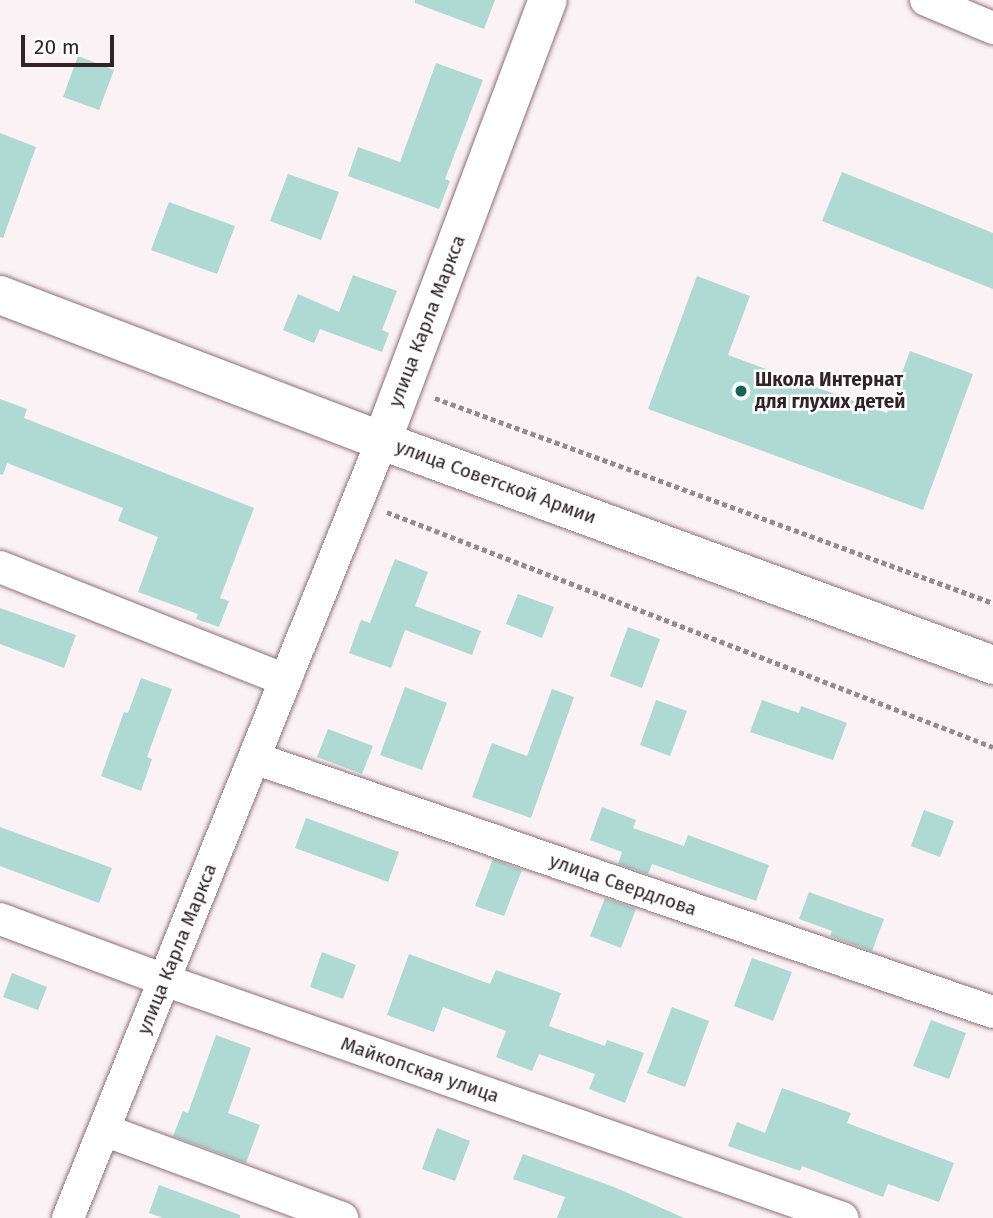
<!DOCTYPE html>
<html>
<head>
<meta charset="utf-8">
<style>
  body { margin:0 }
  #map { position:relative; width:993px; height:1218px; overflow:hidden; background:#faf2f5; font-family:"Fira Sans",sans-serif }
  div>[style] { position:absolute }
  .building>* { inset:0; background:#afd9d3 }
  .path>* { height:4.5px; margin-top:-2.25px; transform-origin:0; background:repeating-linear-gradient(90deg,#958a8e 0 5px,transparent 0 8.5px) }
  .roads { filter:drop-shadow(0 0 2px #906f79) drop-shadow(0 0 2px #906f79) }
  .street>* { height:32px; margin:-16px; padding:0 16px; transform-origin:16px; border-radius:16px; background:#fff }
  .secondary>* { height:38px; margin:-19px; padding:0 19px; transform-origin:19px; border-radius:19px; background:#fff }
  .primary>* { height:38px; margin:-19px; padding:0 19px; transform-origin:19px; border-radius:19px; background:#fff }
  .dots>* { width:19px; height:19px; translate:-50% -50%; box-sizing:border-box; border:4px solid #fff; border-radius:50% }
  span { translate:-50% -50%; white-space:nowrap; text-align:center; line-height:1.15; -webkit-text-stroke:5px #fff; paint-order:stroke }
  .street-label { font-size:19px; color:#312328 }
  .poi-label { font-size:19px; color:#312328; font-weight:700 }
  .left { translate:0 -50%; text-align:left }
  .scale { position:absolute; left:21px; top:35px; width:93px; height:32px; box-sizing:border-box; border:4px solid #312328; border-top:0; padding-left:9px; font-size:21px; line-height:24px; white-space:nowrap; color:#312328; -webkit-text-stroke:5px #fff; paint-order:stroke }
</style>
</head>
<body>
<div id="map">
  <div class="building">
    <i style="clip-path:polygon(415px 0,495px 0,484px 29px,415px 3px)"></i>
    <i style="clip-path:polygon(78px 56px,114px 70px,99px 110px,63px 97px)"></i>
    <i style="clip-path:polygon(436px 63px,483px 80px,445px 179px,450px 181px,439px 209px,348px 176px,358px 147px,400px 162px)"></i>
    <i style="clip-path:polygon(0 133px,36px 147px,3px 238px,0 237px)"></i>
    <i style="clip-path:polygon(842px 172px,993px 233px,993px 289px,822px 221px)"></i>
    <i style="clip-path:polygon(288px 174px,339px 192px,321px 240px,270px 221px)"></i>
    <i style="clip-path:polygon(169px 202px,235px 226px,217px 274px,151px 250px)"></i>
    <i style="clip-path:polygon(353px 275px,397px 291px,382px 330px,389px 333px,382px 352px,320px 329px,314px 343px,283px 330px,298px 294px,339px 312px)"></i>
    <i style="clip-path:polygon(697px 276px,750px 296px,728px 355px,887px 413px,910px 351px,973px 374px,923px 510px,648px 409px)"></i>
    <i style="clip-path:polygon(0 399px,27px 409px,24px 418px,254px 508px,220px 598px,229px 601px,219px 627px,196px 619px,198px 614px,138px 592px,158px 537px,118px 521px,123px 508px,7px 463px,3px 475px,0 474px)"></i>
    <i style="clip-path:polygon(395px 559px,428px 572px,415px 606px,481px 631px,472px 655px,405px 630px,391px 668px,349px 653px,361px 620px,370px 623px)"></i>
    <i style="clip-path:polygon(518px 594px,554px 607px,542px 638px,506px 624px)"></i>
    <i style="clip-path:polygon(0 608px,76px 635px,64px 668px,0 644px)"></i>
    <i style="clip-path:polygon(628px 627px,660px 639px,642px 688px,610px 676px)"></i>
    <i style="clip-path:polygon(141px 678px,172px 689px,147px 757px,152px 759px,141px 791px,101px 776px,124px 712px,128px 713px)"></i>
    <i style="clip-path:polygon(405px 687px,447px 703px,422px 770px,380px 755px)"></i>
    <i style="clip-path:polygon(552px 689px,574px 697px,531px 818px,472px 797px,492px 743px,527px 756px)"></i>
    <i style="clip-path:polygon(656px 700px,687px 711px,670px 756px,640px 745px)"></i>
    <i style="clip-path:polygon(762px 700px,799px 713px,801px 706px,847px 723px,833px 760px,750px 732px)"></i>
    <i style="clip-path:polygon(328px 729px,373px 746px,362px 774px,317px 757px)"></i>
    <i style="clip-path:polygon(602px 807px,636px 820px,633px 828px,684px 846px,688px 835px,769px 865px,756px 901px,652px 864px,648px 874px,618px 864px,622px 852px,590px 840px)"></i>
    <i style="clip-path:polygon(924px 810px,954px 821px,940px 857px,911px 846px)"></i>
    <i style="clip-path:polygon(306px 818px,399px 852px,388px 882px,295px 848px)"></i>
    <i style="clip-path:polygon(0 827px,112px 868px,99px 903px,0 866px)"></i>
    <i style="clip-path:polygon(493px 859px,522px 870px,504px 916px,475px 906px)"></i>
    <i style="clip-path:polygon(809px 892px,884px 919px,872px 951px,830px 936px,832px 931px,799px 919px)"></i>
    <i style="clip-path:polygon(605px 898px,636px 909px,621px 948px,590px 936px)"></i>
    <i style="clip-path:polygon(322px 952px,356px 965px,343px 999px,310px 987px)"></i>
    <i style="clip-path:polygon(409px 954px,490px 984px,496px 970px,561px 993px,549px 1026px,605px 1046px,607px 1040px,644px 1053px,625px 1103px,589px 1089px,595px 1074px,539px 1054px,532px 1071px,496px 1057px,506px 1031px,443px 1007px,434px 1032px,387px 1015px)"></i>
    <i style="clip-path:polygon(752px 958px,792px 972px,773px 1021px,734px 1006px)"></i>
    <i style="clip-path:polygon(12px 973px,47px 987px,38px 1010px,3px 997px)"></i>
    <i style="clip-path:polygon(672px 1007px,709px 1021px,685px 1087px,647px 1073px)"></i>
    <i style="clip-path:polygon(931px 1020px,966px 1033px,949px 1079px,913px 1066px)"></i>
    <i style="clip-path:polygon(216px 1035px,251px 1048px,228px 1113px,260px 1125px,246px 1163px,173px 1136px,183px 1111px,188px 1113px)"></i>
    <i style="clip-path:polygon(782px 1088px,851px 1113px,847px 1123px,954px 1163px,939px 1202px,888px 1184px,883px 1197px,802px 1166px,800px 1171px,728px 1146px,737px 1122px,765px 1133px)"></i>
    <i style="clip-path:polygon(437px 1128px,470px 1141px,455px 1181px,422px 1169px)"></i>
    <i style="clip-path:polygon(523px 1154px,614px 1187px,684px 1218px,557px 1218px,565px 1197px,513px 1179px)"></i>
    <i style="clip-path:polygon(159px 1185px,240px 1215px,240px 1218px,163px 1218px,149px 1213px)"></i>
  </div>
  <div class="path">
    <i style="left:435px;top:398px;width:594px;rotate:20.17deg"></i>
    <i style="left:387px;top:512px;width:650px;rotate:21.2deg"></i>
  </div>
  <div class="roads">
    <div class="street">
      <i style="left:926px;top:0;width:73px;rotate:22.7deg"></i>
      <i style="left:0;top:567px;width:307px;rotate:21.6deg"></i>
      <i style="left:254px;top:758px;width:781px;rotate:18.97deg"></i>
      <i style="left:0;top:919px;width:175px;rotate:20.4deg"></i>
      <i style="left:164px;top:980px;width:719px;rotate:19.34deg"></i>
      <i style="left:104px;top:1130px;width:254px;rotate:20.3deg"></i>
      <i style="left:68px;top:1218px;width:838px;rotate:-68deg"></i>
    </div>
    <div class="secondary">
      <i style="left:382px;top:441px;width:471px;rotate:-69.4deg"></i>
    </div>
    <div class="primary">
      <i style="left:0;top:295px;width:409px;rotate:20.9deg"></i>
      <i style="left:382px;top:441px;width:651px;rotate:20.13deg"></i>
    </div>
  </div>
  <div class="dots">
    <i style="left:741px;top:391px;background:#16635c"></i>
  </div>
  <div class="street-label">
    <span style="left:427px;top:321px;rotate:-69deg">улица Карла Маркса</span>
    <span style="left:496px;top:482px;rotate:20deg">улица Советской Армии</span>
    <span style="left:623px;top:885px;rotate:19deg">улица Свердлова</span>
    <span style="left:177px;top:949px;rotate:-68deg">улица Карла Маркса</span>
    <span style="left:420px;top:1070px;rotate:19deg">Майкопская улица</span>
  </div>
  <div class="poi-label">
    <span class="left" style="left:755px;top:391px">Школа Интернат<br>для глухих детей</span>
  </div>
  <div class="scale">20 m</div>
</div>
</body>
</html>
